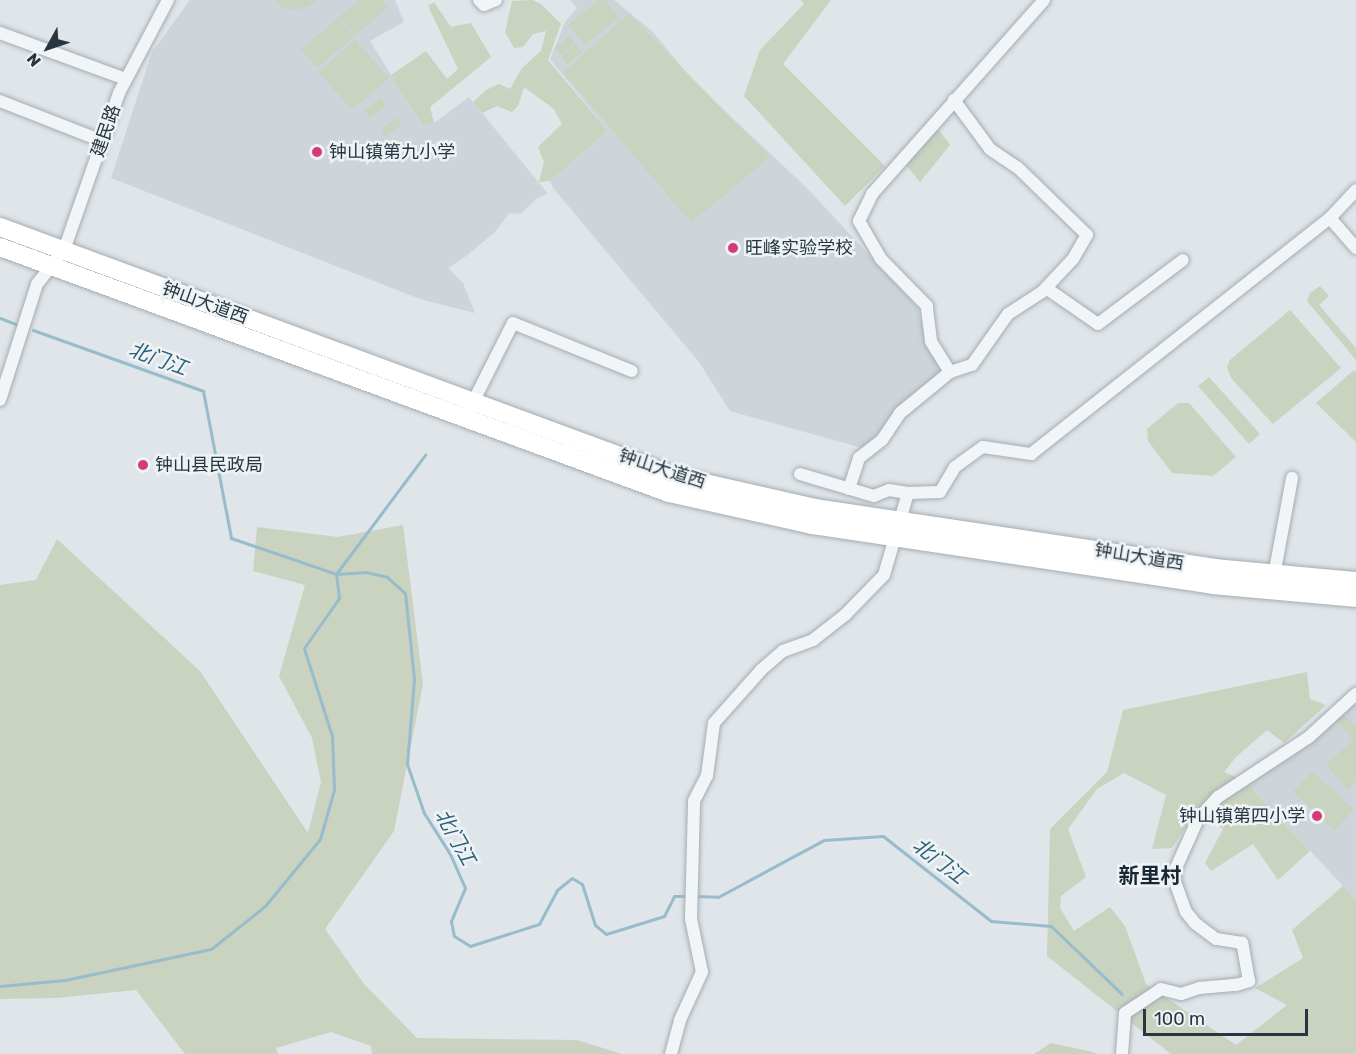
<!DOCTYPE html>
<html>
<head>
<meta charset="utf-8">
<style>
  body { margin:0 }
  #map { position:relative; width:1356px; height:1054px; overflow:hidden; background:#dfe5e9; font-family:Rubik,"Noto Sans SC",sans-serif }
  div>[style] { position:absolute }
  .built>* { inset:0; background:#cdd5db }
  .green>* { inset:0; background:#c9d3bf }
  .stream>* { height:3px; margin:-1.5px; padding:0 1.5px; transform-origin:1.5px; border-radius:1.5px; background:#97bccb }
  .roads { filter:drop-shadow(0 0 2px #a4adb3) drop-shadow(0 0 2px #a4adb3) }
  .minor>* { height:12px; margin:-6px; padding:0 6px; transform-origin:6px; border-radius:6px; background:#f2f5f7 }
  .highway>* { height:18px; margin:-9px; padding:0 9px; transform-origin:9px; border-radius:9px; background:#fff }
  .dots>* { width:16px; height:16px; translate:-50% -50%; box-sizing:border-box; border:3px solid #eef3f6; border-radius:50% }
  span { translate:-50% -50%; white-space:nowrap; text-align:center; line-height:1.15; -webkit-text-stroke:5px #eef3f6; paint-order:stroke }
  .street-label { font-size:18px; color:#273641 }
  .poi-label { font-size:18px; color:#273641 }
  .left { translate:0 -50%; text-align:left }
  .right { translate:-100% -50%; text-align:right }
  .water-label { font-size:20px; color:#2e5f77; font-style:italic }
  .quarter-label { font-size:21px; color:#192732; font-weight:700 }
  .north { position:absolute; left:18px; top:18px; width:60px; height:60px; -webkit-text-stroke:4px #eef3f6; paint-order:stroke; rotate:230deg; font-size:16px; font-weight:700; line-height:24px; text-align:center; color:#273641 }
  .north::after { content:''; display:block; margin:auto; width:21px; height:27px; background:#273641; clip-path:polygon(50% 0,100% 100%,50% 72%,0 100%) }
  .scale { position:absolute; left:1143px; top:1009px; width:165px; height:27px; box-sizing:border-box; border:3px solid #273641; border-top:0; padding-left:8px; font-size:18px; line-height:21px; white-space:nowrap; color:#273641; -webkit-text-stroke:4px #eef3f6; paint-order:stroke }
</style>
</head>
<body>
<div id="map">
  <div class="built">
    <i style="clip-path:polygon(190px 0,395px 0,404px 22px,370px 41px,423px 126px,434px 123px,469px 97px,548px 194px,537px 198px,521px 214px,509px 213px,496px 231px,465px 257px,448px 268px,463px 283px,475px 313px,420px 299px,111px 178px,152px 52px)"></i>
    <i style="clip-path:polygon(570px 0,614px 0,652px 31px,695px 83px,808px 189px,917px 307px,927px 341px,946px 370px,862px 448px,730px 411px,699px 362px,553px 188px,550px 181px,608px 131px,550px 59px,565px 22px,577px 8px)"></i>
    <i style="clip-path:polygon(1356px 701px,1356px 900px,1246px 782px)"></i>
  </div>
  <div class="green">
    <i style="clip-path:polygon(272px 0,316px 0,309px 6px,296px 10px,284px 8px)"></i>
    <i style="clip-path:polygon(359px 0,383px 0,388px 7px,355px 36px,339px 17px)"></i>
    <i style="clip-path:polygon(532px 0,541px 4px,561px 24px,548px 60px,608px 131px,550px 181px,539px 182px,544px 162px,538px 147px,562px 124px,554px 109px,524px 87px,518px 106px,512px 112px,497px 106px,482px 113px,473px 102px,486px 90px,499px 84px,510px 89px,522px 68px,541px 51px,546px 31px,533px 34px,523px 47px,514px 48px,505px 32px,512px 1px)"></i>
    <i style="clip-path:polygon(599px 0,605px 0,619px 17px,585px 45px,568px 25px)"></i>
    <i style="clip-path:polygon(801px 0,831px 0,783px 64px,885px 166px,845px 206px,744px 96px,760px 50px,804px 4px)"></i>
    <i style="clip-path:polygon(434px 2px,451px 27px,471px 23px,491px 57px,430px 107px,434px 123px,423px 126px,391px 75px,426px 51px,447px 79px,458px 69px,428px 6px)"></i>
    <i style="clip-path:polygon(629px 14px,770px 157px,691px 223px,563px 72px)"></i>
    <i style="clip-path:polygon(338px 18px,354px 37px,317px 68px,300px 50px)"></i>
    <i style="clip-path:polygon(569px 36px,575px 43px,561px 55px,555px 48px)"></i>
    <i style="clip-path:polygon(355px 40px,372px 59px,335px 91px,318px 72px)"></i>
    <i style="clip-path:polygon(576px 44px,582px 52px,567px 65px,561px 57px)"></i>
    <i style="clip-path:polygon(373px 60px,389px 78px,352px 110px,336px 91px)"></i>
    <i style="clip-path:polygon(381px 97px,386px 105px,370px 118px,365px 110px)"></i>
    <i style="clip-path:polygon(397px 117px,402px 124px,386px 137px,381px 130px)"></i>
    <i style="clip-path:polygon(939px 130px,950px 145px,920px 182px,904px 163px,933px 133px)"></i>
    <i style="clip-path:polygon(1320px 286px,1329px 296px,1319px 305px,1356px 348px,1356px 360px,1307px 301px,1310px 293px)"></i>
    <i style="clip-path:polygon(1290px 310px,1341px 368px,1273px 424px,1231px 378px,1227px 367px,1230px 360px)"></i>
    <i style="clip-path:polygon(1354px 370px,1356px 373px,1356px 442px,1316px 403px)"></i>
    <i style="clip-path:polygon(1209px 377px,1260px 434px,1249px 444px,1198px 386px)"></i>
    <i style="clip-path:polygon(1178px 403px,1189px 403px,1236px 457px,1213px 476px,1172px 473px,1148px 441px,1147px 429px)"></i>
    <i style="clip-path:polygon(403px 525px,423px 684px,394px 831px,325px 929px,364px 984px,417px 1038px,577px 1040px,622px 1054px,372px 1054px,371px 1046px,331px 1032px,276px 1048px,278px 1054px,185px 1054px,136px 990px,56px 998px,0 999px,0 585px,36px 580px,57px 539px,200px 671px,308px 833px,321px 782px,312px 738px,279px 676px,305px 585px,253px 571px,257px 527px,338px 537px)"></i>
    <i style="clip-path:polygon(1307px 672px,1310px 699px,1326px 705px,1284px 743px,1267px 730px,1236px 757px,1224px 772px,1246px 782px,1310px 851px,1278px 880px,1253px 844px,1211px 871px,1205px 863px,1223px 829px,1198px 808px,1172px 848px,1152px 849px,1166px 795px,1124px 773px,1097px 789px,1068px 829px,1086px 877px,1061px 896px,1060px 908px,1074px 931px,1110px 907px,1125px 926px,1146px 984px,1236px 1045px,1287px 1005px,1255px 988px,1303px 958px,1292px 930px,1343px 886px,1356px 900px,1356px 1054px,1171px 1054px,1047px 956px,1050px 829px,1107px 772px,1123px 710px)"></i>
    <i style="clip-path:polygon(1344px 715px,1356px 726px,1356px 781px,1347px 789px,1326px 765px,1353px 739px,1335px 719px)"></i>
    <i style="clip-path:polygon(1313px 771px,1354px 810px,1334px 831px,1293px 791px)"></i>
    <i style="clip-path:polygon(1051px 1043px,1089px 1051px,1098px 1054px,1034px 1054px)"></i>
  </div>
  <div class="stream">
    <i style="left:0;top:318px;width:17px;rotate:21deg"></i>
    <i style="left:33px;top:330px;width:181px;rotate:19.7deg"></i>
    <i style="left:203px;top:391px;width:150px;rotate:79.2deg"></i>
    <i style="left:231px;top:538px;width:111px;rotate:18.9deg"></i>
    <i style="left:336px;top:574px;width:30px;rotate:-4deg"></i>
    <i style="left:366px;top:572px;width:22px;rotate:13deg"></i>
    <i style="left:387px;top:577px;width:24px;rotate:42deg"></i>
    <i style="left:405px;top:593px;width:86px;rotate:84deg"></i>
    <i style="left:414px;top:679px;width:85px;rotate:94.7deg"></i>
    <i style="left:407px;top:764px;width:52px;rotate:70.9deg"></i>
    <i style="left:424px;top:813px;width:49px;rotate:57.6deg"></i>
    <i style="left:450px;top:854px;width:37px;rotate:66deg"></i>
    <i style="left:465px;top:888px;width:36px;rotate:113deg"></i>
    <i style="left:451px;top:921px;width:15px;rotate:79deg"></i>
    <i style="left:454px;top:936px;width:19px;rotate:32deg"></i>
    <i style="left:470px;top:946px;width:72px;rotate:-17.7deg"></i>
    <i style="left:539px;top:924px;width:38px;rotate:-62deg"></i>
    <i style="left:557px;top:890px;width:19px;rotate:-39deg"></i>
    <i style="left:572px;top:878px;width:12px;rotate:31deg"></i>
    <i style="left:582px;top:884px;width:43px;rotate:72.4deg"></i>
    <i style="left:595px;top:925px;width:14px;rotate:39deg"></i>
    <i style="left:606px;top:934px;width:61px;rotate:-17.2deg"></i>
    <i style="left:664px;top:916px;width:22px;rotate:-63deg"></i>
    <i style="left:674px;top:896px;width:13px"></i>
    <i style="left:694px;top:896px;width:24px;rotate:2deg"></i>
    <i style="left:718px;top:897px;width:120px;rotate:-28.3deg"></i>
    <i style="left:824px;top:840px;width:59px;rotate:-3.9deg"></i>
    <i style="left:883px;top:836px;width:137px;rotate:38.2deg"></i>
    <i style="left:991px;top:921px;width:60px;rotate:4.8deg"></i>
    <i style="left:1051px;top:926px;width:98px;rotate:43.8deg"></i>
    <i style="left:0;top:986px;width:65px;rotate:-5.3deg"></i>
    <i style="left:65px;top:980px;width:149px;rotate:-12deg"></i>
    <i style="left:211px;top:949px;width:69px;rotate:-38.5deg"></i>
    <i style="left:265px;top:906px;width:87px;rotate:-50.6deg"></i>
    <i style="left:320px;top:839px;width:51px;rotate:-74.1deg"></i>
    <i style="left:334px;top:790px;width:54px;rotate:-92.1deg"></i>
    <i style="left:332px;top:736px;width:92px;rotate:-107.7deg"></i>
    <i style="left:304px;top:648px;width:61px;rotate:-55deg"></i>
    <i style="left:339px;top:598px;width:24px;rotate:-97deg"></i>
    <i style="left:336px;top:574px;width:149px;rotate:-53.2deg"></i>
  </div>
  <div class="roads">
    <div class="minor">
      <i style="left:479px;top:0;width:7px;rotate:45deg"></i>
      <i style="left:484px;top:5px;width:13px;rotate:-23deg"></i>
      <i style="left:0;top:33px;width:134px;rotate:20.1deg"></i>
      <i style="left:0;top:101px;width:110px;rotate:21.4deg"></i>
      <i style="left:1330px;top:218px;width:40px;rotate:49deg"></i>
      <i style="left:1046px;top:288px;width:63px;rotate:34.7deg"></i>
      <i style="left:1098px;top:324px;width:106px;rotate:-37deg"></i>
      <i style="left:950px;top:372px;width:23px;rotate:-18deg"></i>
      <i style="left:972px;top:365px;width:62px;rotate:-54.8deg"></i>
      <i style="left:1008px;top:314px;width:40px;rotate:-32.9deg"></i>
      <i style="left:1042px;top:292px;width:45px;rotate:-46.8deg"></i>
      <i style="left:1073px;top:259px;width:28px;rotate:-60deg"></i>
      <i style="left:1087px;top:235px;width:96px;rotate:-135.8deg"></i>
      <i style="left:1018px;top:168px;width:34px;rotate:-146deg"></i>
      <i style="left:990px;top:149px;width:61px;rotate:-126.3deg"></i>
      <i style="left:0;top:400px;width:122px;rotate:-72.3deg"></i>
      <i style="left:37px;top:284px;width:43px;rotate:-51.5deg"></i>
      <i style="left:64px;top:250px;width:166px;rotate:-70.7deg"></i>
      <i style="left:119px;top:93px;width:105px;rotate:-62.2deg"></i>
      <i style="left:470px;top:408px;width:95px;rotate:-63.2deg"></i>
      <i style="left:513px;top:323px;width:128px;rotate:22deg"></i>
      <i style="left:800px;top:474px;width:77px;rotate:16.6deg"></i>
      <i style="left:874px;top:496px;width:16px;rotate:-22deg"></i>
      <i style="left:889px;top:490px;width:19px;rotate:9deg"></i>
      <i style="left:849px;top:489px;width:33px;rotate:-72deg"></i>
      <i style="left:859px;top:458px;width:29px;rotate:-38deg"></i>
      <i style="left:882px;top:440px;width:32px;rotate:-56deg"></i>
      <i style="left:900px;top:413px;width:65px;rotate:-39.4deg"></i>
      <i style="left:950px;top:372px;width:36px;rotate:-122deg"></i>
      <i style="left:931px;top:341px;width:35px;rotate:-97deg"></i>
      <i style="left:927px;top:306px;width:66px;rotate:-134.4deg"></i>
      <i style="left:881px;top:259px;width:44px;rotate:-120.1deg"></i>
      <i style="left:859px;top:221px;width:30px;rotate:-64deg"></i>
      <i style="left:872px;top:194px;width:259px;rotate:-48.4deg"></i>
      <i style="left:1273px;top:581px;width:105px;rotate:-79.5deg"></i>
      <i style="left:671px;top:1054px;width:35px;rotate:-75deg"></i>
      <i style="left:680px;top:1020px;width:53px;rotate:-65.4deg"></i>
      <i style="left:702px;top:972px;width:54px;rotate:-101.7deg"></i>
      <i style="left:691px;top:919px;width:118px;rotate:-88.5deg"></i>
      <i style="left:694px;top:801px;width:28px;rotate:-63deg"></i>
      <i style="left:707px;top:776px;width:53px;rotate:-82.5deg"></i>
      <i style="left:714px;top:723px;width:71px;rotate:-48.4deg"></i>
      <i style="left:761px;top:670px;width:29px;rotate:-41deg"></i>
      <i style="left:783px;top:651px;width:32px;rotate:-20deg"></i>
      <i style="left:813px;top:640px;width:41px;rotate:-38deg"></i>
      <i style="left:845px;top:615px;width:56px;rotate:-45.7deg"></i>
      <i style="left:884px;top:575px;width:85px;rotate:-73.7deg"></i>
      <i style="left:908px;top:493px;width:32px;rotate:-2deg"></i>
      <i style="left:940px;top:492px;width:29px;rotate:-59deg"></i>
      <i style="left:955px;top:467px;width:34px;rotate:-36deg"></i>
      <i style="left:983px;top:447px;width:49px;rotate:8.3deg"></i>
      <i style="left:1031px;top:454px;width:381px;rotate:-38.3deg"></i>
      <i style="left:1330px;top:218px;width:38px;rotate:-47deg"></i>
      <i style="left:1122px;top:1054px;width:41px;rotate:-85.8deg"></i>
      <i style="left:1125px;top:1013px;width:43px;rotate:-33.7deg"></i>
      <i style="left:1161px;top:989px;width:21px;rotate:14deg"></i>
      <i style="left:1181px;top:994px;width:19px;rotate:-18deg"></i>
      <i style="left:1199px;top:988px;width:37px;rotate:-5deg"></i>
      <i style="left:1236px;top:985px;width:14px;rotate:-17deg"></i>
      <i style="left:1249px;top:981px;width:39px;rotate:-100deg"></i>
      <i style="left:1242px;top:943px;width:26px;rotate:-171deg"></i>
      <i style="left:1216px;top:939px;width:26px;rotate:-143deg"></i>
      <i style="left:1195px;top:923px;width:14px;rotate:-129deg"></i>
      <i style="left:1186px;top:912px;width:33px;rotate:-110deg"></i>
      <i style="left:1175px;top:881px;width:11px;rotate:-90deg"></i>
      <i style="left:1175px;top:870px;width:56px;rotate:-65.7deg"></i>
      <i style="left:1198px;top:819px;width:30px;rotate:-48deg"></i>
      <i style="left:1218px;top:797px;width:109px;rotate:-33.4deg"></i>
      <i style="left:1309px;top:737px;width:64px;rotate:-42.5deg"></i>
    </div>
    <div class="highway">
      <i style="left:0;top:227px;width:719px;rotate:20.28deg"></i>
      <i style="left:674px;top:476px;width:145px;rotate:12.8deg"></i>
      <i style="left:815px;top:508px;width:404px;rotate:8.5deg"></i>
      <i style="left:1215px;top:568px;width:142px;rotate:5.3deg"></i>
      <i style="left:0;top:247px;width:713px;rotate:20.19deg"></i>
      <i style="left:669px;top:493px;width:147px;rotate:12.6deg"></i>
      <i style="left:812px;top:525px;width:405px;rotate:8.5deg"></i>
      <i style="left:1213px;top:585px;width:144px;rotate:5.2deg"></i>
    </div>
  </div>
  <div class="dots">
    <i style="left:317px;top:152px;background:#d63c74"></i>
    <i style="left:733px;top:248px;background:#d63c74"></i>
    <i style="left:143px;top:465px;background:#d63c74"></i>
    <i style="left:1317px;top:816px;background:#d63c74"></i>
  </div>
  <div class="street-label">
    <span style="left:106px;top:131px;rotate:-71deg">建民路</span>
    <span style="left:205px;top:303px;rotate:20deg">钟山大道西</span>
    <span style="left:662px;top:469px;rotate:18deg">钟山大道西</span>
    <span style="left:1139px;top:557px;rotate:9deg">钟山大道西</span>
  </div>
  <div class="poi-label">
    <span class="left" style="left:329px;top:152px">钟山镇第九小学</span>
    <span class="left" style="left:745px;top:248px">旺峰实验学校</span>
    <span class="left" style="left:155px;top:465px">钟山县民政局</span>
    <span class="right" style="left:1305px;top:816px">钟山镇第四小学</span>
  </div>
  <div class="water-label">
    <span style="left:158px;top:359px;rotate:20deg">北门江</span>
    <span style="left:455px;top:837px;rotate:61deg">北门江</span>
    <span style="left:939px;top:861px;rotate:38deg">北门江</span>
  </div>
  <div class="quarter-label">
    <span style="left:1150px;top:876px">新里村</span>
  </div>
  <div class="north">N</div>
  <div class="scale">100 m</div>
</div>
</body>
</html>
